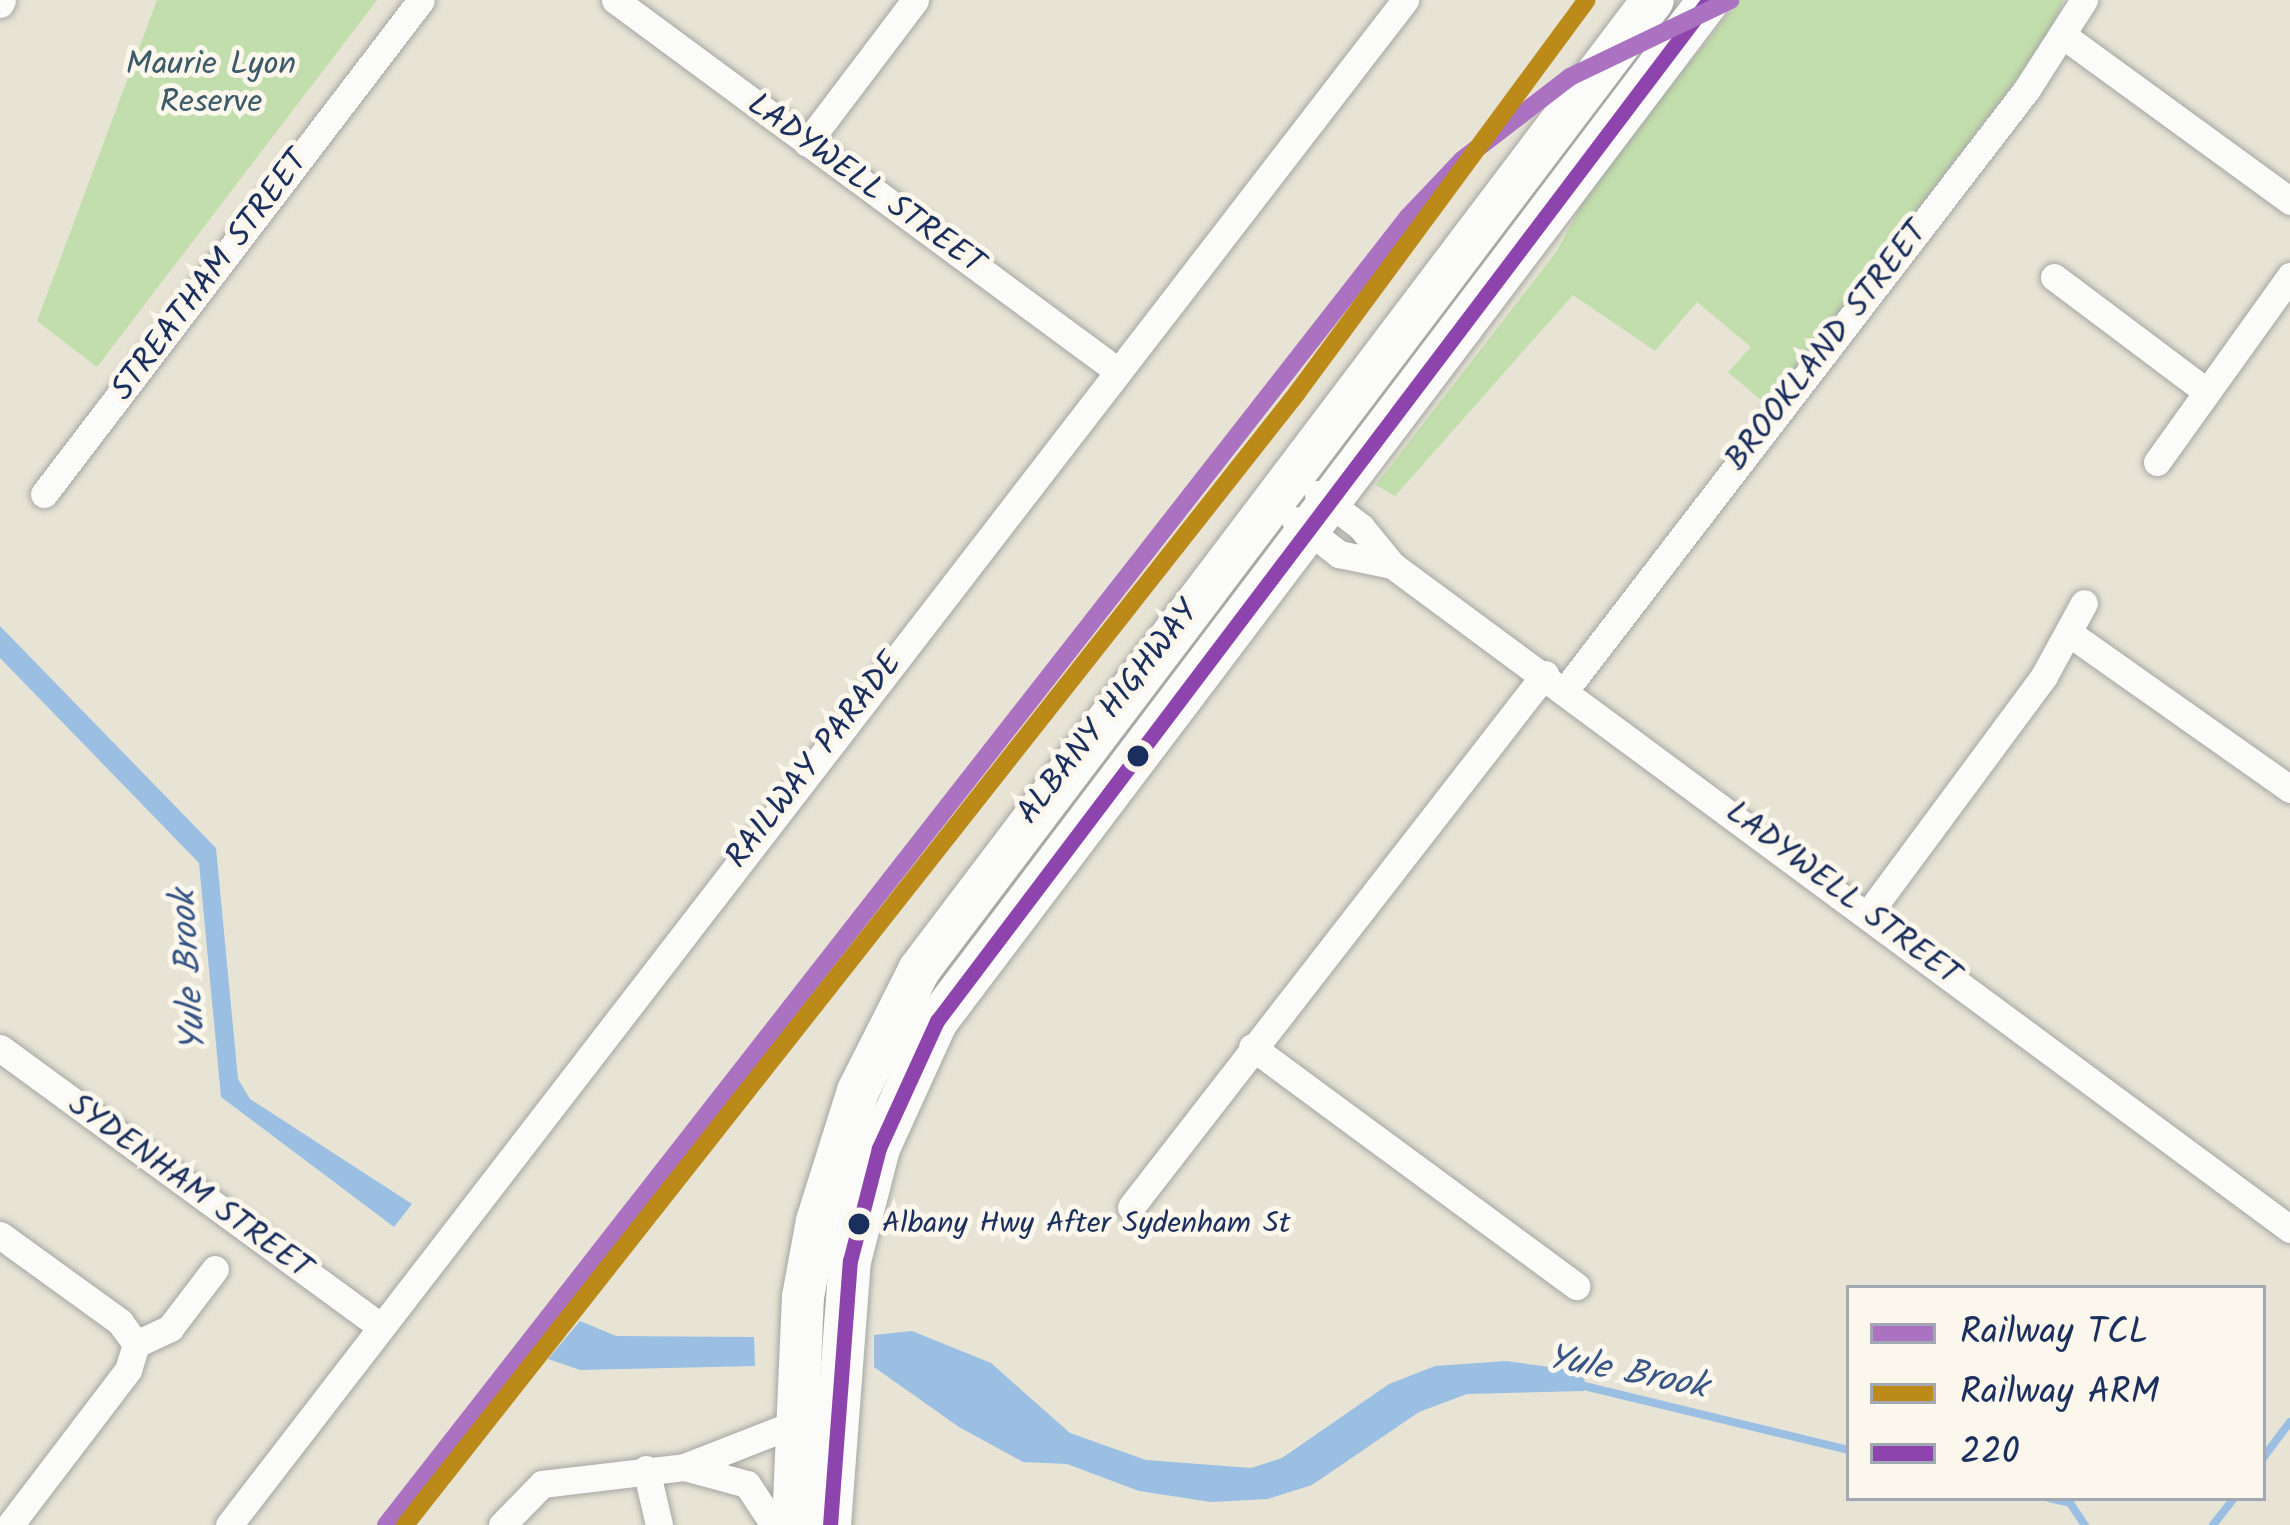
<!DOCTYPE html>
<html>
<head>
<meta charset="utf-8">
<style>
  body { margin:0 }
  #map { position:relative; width:2290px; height:1525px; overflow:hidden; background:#e7e4d5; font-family:Kalam,sans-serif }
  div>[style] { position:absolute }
  .green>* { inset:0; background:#c2deac }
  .water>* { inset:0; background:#9abfe2 }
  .stream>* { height:8px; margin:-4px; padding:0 4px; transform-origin:4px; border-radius:4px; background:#9abfe2 }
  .roads { filter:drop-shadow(0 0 3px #a5a6a4) drop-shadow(0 0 3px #a5a6a4) }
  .minor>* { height:27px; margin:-13.5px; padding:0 13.5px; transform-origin:13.5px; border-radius:13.5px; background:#fbfbf9 }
  .highway>* { height:42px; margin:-21px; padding:0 21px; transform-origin:21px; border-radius:21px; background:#fbfbf9 }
  .bus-1>* { height:15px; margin:-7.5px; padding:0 7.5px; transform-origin:7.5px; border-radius:7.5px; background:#8e44ad }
  .rail-1>* { height:18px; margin:-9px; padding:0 9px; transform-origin:9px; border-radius:9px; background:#ab72c2 }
  .rail-2>* { height:18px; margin:-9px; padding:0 9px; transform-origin:9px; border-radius:9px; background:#bc8a18 }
  .dots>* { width:33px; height:33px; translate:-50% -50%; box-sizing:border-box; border:6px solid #fbf7ec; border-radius:50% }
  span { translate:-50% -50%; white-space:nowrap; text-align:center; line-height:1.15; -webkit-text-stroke:10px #fbf7ec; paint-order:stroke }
  .bus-label { font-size:30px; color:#1b2f5e }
  .left { translate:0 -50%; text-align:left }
  .park-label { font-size:33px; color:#3d5a69 }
  .street-label { font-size:33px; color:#1b2f5e }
  .water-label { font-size:36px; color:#375587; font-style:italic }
  .legend { position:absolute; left:1846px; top:1285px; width:420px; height:216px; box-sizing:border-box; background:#fbf7ec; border:3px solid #a1a7b3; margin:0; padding:15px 21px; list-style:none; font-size:36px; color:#1b2f5e }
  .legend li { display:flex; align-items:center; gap:24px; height:60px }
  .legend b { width:60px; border:3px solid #a1a7b3 }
</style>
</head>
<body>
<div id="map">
  <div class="green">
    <i style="clip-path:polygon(157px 0,377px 0,97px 367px,37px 321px)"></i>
    <i style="clip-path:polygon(1740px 0,2063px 0,2049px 37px,1768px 406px,1728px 372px,1751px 347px,1697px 302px,1655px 351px,1573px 295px,1395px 496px,1376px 485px,1557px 251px,1592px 184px)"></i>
  </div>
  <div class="water">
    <i style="clip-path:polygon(0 626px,216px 848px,238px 1079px,250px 1099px,412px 1204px,394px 1227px,221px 1097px,199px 863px,0 658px)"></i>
    <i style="clip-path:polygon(580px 1321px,616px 1336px,754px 1337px,755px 1366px,580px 1370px,548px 1359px)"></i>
    <i style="clip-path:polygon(912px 1331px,991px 1363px,1070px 1433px,1146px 1460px,1251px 1468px,1282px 1458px,1389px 1384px,1435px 1366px,1506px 1361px,1585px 1372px,1584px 1391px,1467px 1394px,1419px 1412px,1312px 1485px,1268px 1499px,1211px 1502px,1139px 1491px,1067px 1464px,1023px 1462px,959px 1427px,874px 1367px,874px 1335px)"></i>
  </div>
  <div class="stream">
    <i style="left:1576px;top:1384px;width:281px;rotate:13.6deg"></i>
    <i style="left:2263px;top:1458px;width:45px;rotate:-53.1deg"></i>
    <i style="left:2049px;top:1498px;width:22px;rotate:13deg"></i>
    <i style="left:2070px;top:1503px;width:27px;rotate:56deg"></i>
    <i style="left:2213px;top:1525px;width:34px;rotate:-52deg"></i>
  </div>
  <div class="roads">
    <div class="minor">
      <i style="left:615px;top:0;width:621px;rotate:36.43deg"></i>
      <i style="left:0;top:4px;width:4px;rotate:-63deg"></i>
      <i style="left:2064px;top:36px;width:280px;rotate:36.1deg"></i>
      <i style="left:807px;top:143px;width:179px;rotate:-52.9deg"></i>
      <i style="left:2054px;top:277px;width:191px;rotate:36.9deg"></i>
      <i style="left:2157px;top:462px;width:229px;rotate:-54.4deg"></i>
      <i style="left:44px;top:494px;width:621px;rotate:-52.65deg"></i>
      <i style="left:1318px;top:494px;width:54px;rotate:37.5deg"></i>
      <i style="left:1361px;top:527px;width:49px;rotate:50.8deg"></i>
      <i style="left:1392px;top:565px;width:1117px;rotate:36.48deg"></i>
      <i style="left:1295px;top:520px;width:56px;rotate:37.7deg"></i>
      <i style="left:1339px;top:554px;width:54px;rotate:11.7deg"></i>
      <i style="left:2069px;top:633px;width:271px;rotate:35.2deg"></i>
      <i style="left:1566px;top:689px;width:757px;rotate:-52.46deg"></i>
      <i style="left:2027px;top:89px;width:106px;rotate:-57.4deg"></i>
      <i style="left:1868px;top:914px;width:296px;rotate:-53.5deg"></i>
      <i style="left:2044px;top:676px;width:83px;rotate:-61.3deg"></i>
      <i style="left:1252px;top:1047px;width:403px;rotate:36.4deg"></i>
      <i style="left:0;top:1048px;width:471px;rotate:36.2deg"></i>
      <i style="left:1131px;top:1207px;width:675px;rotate:-52.16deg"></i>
      <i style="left:0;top:1235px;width:148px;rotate:35.9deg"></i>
      <i style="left:120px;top:1322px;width:27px;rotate:54deg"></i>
      <i style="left:136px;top:1344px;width:27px;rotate:107deg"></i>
      <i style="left:128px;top:1370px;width:195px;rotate:127.3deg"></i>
      <i style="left:136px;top:1344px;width:38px;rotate:-25deg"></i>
      <i style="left:170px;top:1328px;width:74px;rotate:-52.7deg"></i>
      <i style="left:684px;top:1467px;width:65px;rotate:15.1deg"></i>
      <i style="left:747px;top:1484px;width:49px;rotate:56.6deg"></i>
      <i style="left:646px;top:1469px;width:57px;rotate:76.9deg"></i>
      <i style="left:229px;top:1525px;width:1926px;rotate:-52.36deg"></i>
      <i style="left:502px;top:1525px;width:57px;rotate:-45.7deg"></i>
      <i style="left:542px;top:1484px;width:143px;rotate:-6.8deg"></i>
      <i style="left:684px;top:1467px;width:121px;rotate:-21.3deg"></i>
    </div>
    <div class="highway">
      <i style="left:793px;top:1525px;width:228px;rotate:-87.5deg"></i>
      <i style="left:803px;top:1297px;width:77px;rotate:-79.6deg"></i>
      <i style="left:817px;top:1221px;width:136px;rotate:-72.5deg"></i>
      <i style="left:858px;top:1091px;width:136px;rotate:-63.2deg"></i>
      <i style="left:919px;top:970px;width:1216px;rotate:-52.89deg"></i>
      <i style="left:830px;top:1525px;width:265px;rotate:-85.7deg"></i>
      <i style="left:850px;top:1261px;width:117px;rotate:-75.6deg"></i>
      <i style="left:879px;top:1148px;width:140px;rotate:-65.5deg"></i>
      <i style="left:937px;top:1021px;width:1280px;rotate:-52.91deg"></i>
    </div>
  </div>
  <div class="bus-1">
    <i style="left:830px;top:1525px;width:265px;rotate:-85.7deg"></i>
    <i style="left:850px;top:1261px;width:117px;rotate:-75.6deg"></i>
    <i style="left:879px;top:1148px;width:140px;rotate:-65.5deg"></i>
    <i style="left:937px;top:1021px;width:1280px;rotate:-52.91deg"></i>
  </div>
  <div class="rail-1">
    <i style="left:386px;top:1525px;width:1659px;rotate:-52deg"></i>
    <i style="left:1407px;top:218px;width:80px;rotate:-46.5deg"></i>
    <i style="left:1462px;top:160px;width:136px;rotate:-37.5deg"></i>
    <i style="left:1570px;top:77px;width:178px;rotate:-25.6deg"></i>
  </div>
  <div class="rail-2">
    <i style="left:405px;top:1525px;width:1441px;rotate:-51.76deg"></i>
    <i style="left:1297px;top:393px;width:488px;rotate:-53.6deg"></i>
  </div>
  <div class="dots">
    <i style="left:1138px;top:756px;background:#1b2f5e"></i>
    <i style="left:859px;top:1224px;background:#1b2f5e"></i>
  </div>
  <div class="bus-label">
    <span class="left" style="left:882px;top:1224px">Albany Hwy After Sydenham St</span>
  </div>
  <div class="park-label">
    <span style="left:211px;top:85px">Maurie Lyon<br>Reserve</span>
  </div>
  <div class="street-label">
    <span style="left:865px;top:185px;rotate:36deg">LADYWELL STREET</span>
    <span style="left:211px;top:276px;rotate:-53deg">STREATHAM STREET</span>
    <span style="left:1828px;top:347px;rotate:-52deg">BROOKLAND STREET</span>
    <span style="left:1109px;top:713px;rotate:-52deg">ALBANY HIGHWAY</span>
    <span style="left:815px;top:761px;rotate:-52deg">RAILWAY PARADE</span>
    <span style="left:1842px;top:895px;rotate:37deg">LADYWELL STREET</span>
    <span style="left:189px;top:1188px;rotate:36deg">SYDENHAM STREET</span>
  </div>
  <div class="water-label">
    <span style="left:190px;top:971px;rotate:-94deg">Yule Brook</span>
    <span style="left:1627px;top:1373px;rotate:11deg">Yule Brook</span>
  </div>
  <ul class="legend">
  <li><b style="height:15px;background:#ab72c2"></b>Railway TCL</li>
  <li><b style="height:15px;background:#bc8a18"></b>Railway ARM</li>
  <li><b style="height:15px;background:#8e44ad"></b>220</li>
  </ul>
</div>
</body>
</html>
